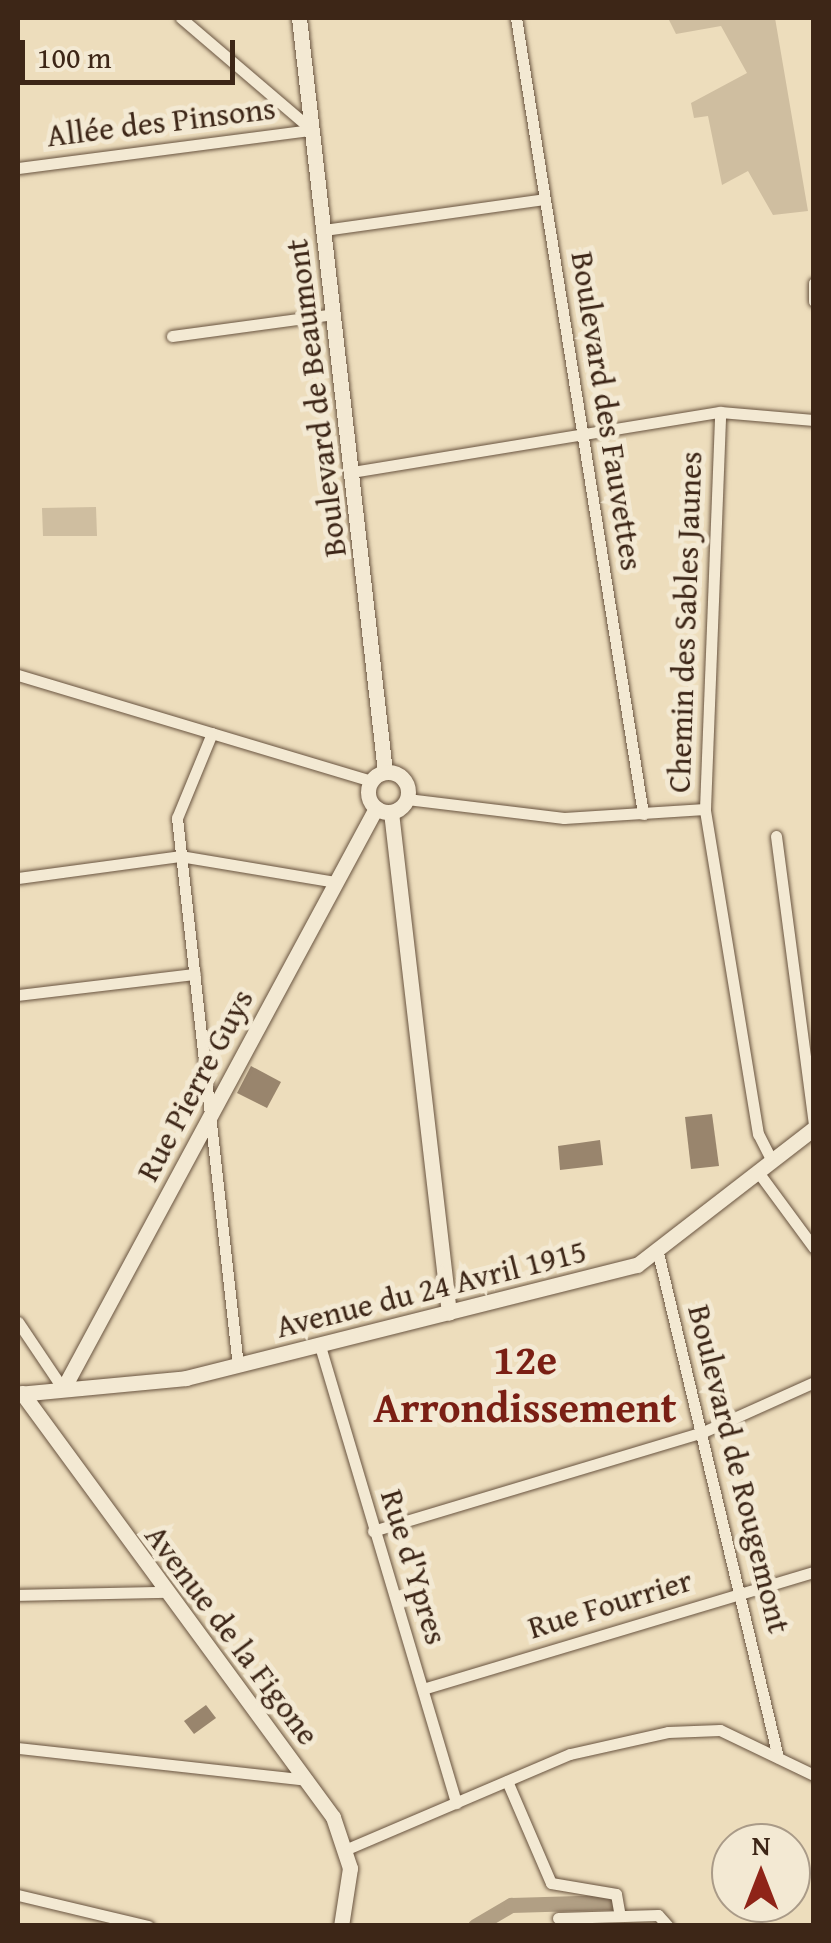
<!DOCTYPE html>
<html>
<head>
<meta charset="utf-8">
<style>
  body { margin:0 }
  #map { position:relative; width:831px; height:1943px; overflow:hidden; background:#edddbc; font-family:"Gentium Book Plus",serif }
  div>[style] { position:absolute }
  .green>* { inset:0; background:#cfbea0 }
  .canal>* { height:15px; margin:-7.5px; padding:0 7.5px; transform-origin:7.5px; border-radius:7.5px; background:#b19f84 }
  .building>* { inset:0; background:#99856d }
  .roads { filter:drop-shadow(0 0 2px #695440) drop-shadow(0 0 2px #695440) }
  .street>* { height:11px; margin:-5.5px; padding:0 5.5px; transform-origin:5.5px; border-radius:5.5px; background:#f3e9d3 }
  .secondary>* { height:15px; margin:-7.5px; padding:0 7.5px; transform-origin:7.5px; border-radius:7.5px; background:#f3e9d3 }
  .secondary>.ring { margin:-7.5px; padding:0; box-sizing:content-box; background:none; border:15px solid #f3e9d3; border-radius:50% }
  span { translate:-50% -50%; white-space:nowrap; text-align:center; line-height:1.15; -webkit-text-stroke:10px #f3e9d3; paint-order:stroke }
  .street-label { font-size:32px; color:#3d2617 }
  .district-label { font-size:42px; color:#7a1f14; font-weight:700 }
  .frame { position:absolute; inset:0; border:20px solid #3d2617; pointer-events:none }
  .north { position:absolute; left:711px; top:1823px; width:100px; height:100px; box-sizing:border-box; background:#f3e9d3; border:2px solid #aa9b88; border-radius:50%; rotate:0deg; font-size:28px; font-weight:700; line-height:40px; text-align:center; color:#3d2617 }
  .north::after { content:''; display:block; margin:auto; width:35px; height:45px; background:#8f2418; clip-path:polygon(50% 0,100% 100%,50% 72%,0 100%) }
  .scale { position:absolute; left:20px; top:40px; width:215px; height:45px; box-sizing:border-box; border:5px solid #3d2617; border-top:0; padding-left:12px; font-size:30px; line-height:35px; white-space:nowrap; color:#3d2617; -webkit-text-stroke:8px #f3e9d3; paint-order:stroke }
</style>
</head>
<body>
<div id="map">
  <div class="green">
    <i style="clip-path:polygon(668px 18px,775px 18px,808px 211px,773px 215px,748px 171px,722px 185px,708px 116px,694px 118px,691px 103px,747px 73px,721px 26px,676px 34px)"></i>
    <i style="clip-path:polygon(96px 507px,97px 536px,43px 536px,42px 508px)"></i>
  </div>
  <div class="canal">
    <i style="left:475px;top:1926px;width:42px;rotate:-30.3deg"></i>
    <i style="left:511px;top:1905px;width:101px;rotate:-1.7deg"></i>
  </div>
  <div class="building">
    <i style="clip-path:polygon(251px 1066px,281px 1082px,267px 1108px,237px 1093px)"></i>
    <i style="clip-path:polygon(712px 1114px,719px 1166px,691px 1169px,685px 1117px)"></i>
    <i style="clip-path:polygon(600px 1140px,603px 1165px,560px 1170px,558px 1146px)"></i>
    <i style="clip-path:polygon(206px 1705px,216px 1718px,194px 1734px,184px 1721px)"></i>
  </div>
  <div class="roads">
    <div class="street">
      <i style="left:181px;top:18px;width:172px;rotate:40.5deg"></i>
      <i style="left:516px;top:18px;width:806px;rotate:80.93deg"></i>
      <i style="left:18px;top:168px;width:296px;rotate:-7.4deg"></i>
      <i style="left:324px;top:230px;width:222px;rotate:-8deg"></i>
      <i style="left:814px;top:283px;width:18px;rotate:90deg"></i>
      <i style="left:172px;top:336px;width:163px;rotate:-7.7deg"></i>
      <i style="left:352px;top:472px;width:373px;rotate:-9.3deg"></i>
      <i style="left:18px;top:675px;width:369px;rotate:16.7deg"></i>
      <i style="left:212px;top:733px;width:92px;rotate:112.4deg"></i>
      <i style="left:177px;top:818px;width:551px;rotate:83.65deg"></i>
      <i style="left:407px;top:799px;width:158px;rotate:6.9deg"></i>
      <i style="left:564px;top:818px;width:141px;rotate:-3.7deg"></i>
      <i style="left:776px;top:836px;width:290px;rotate:82.5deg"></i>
      <i style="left:18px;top:878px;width:163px;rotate:-7.7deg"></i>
      <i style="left:180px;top:856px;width:157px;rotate:9.5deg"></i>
      <i style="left:18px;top:995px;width:178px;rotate:-6.8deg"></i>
      <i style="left:772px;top:1161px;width:30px;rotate:-117deg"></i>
      <i style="left:758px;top:1134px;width:329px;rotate:-99.3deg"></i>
      <i style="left:705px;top:809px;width:397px;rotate:-87.8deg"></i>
      <i style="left:720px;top:412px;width:94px;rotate:4.9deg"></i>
      <i style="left:758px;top:1172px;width:94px;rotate:53.6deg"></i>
      <i style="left:658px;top:1253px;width:518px;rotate:76.61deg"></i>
      <i style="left:18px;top:1322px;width:81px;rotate:56.1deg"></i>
      <i style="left:320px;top:1346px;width:477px;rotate:73.4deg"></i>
      <i style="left:373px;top:1531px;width:345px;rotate:-16.7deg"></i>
      <i style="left:703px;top:1432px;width:122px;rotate:-24.2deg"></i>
      <i style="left:18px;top:1595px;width:145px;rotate:-1.2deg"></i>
      <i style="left:423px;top:1689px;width:408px;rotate:-16.7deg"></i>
      <i style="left:18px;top:1748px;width:291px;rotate:6.3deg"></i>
      <i style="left:507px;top:1781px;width:111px;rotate:66.7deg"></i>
      <i style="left:551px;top:1883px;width:66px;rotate:9.6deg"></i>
      <i style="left:616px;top:1894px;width:22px;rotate:80deg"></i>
      <i style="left:347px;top:1849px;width:242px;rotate:-23.1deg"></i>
      <i style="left:570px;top:1754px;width:100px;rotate:-12.7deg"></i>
      <i style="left:668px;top:1732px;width:52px;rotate:-2.2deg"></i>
      <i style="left:720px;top:1730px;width:104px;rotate:25.6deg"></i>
      <i style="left:18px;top:1895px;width:134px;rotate:13.4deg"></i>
      <i style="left:558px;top:1918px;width:100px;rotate:-1.7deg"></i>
      <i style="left:658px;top:1915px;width:15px;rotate:48deg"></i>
    </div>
    <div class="secondary">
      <i style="left:299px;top:18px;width:759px;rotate:83.49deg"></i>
      <i class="ring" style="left:368px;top:772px;width:25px;height:25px"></i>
      <i style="left:391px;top:812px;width:504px;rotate:83.4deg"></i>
      <i style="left:63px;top:1389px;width:660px;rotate:-61.69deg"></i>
      <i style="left:22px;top:1393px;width:526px;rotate:53.74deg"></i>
      <i style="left:333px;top:1817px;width:54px;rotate:71.6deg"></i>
      <i style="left:350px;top:1868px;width:59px;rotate:98.8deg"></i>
      <i style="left:18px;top:1394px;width:169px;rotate:-5.4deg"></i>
      <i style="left:186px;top:1378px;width:465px;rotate:-14.1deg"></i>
      <i style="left:637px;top:1265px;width:224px;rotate:-37.7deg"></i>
    </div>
  </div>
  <div class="street-label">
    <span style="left:161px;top:122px;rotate:-7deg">Allée des Pinsons</span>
    <span style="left:316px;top:398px;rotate:-97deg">Boulevard de Beaumont</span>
    <span style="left:607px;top:411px;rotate:81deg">Boulevard des Fauvettes</span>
    <span style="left:685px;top:622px;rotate:-88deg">Chemin des Sables Jaunes</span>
    <span style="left:195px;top:1085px;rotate:-62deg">Rue Pierre Guys</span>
    <span style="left:431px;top:1289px;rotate:-14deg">Avenue du 24 Avril 1915</span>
    <span style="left:739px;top:1469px;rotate:76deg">Boulevard de Rougemont</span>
    <span style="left:414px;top:1567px;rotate:73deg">Rue d'Ypres</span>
    <span style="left:610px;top:1604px;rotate:-17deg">Rue Fourrier</span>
    <span style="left:232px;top:1635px;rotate:53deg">Avenue de la Figone</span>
  </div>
  <div class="district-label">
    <span style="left:525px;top:1383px">12e<br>Arrondissement</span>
  </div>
  <div class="frame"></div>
  <div class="north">N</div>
  <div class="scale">100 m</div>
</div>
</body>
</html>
